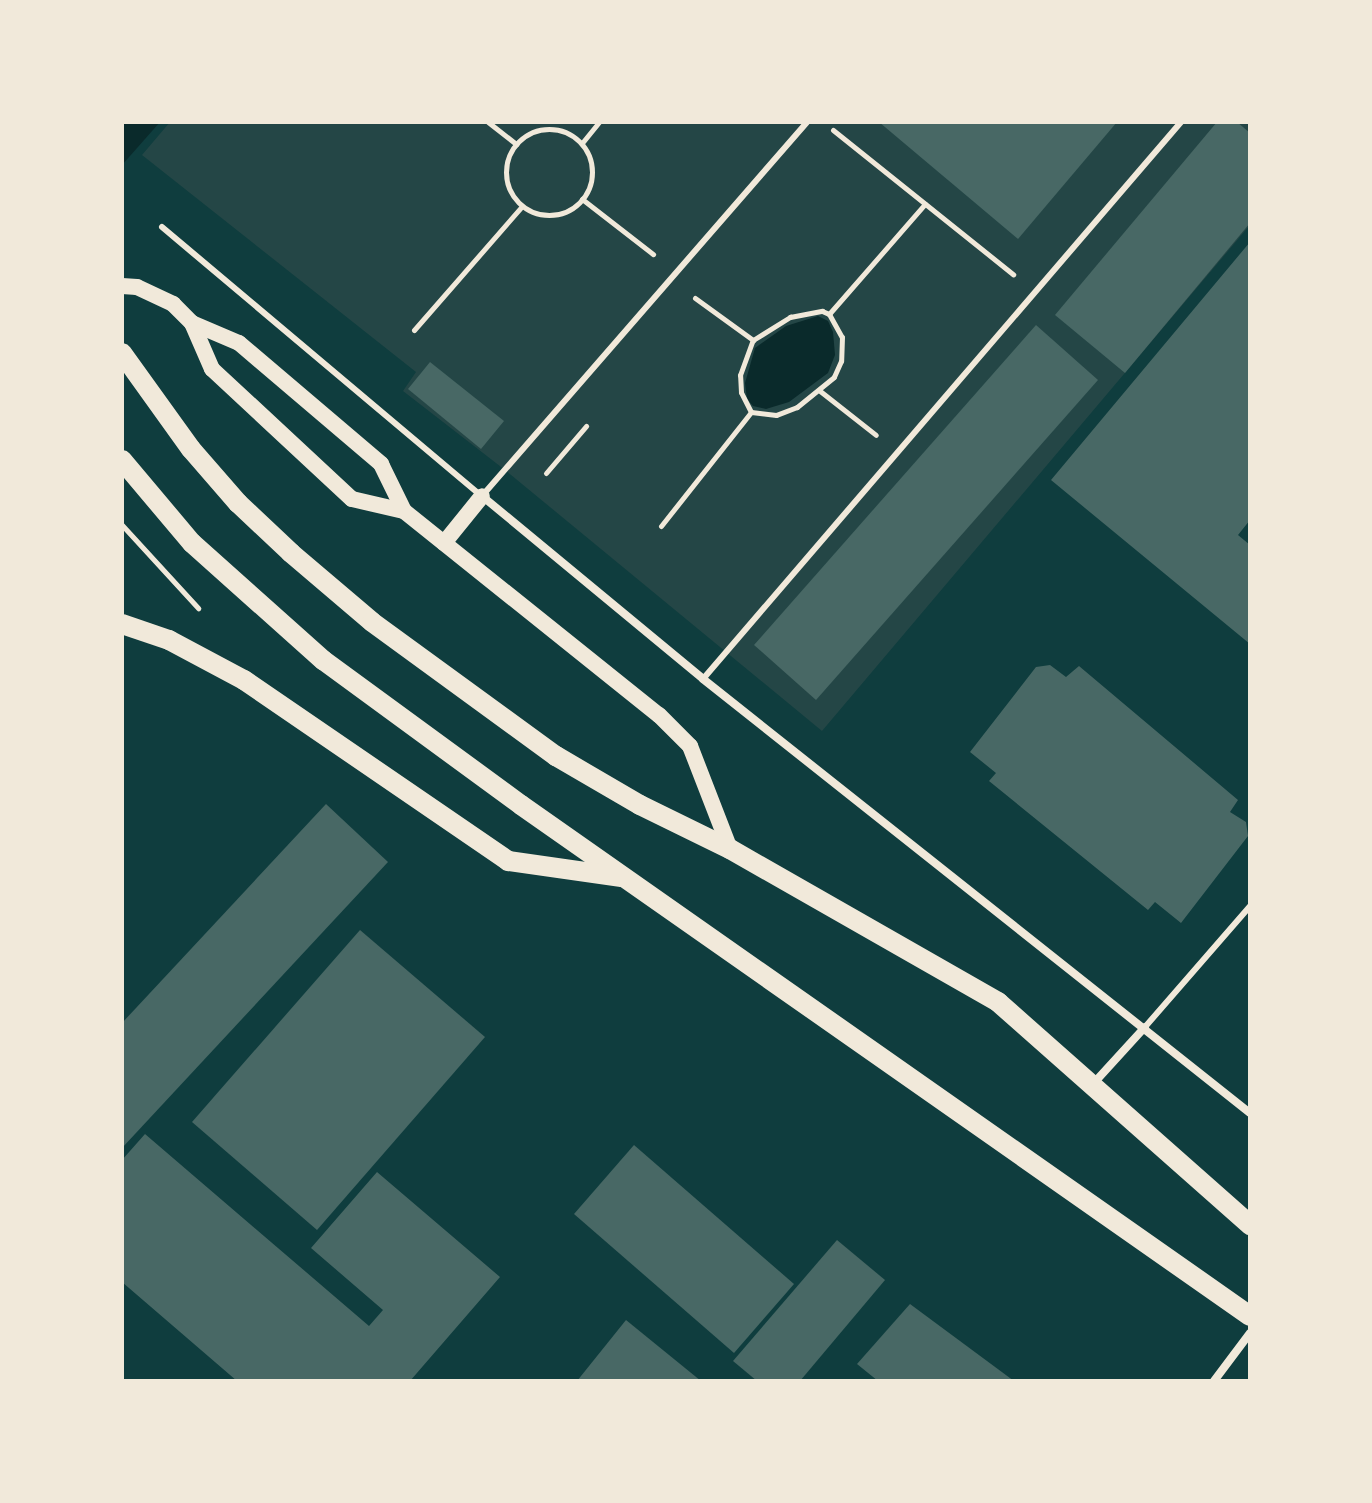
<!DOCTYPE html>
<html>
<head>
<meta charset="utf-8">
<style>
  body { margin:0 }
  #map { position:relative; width:1372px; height:1503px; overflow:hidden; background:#0f3d3e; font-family:"Times New Roman",serif }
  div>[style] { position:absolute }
  .green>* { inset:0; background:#244646 }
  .water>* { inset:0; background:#0a2a2b }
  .building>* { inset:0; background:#486865 }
  .path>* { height:5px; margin:-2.5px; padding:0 2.5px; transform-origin:2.5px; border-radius:2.5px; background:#f1e9da }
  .path>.ring { margin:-2.5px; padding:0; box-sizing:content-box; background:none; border:5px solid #f1e9da; border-radius:50% }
  .service>* { height:6px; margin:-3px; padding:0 3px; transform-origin:3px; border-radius:3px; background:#f1e9da }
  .minor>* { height:8px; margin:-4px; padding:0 4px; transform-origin:4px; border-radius:4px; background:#f1e9da }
  .secondary>* { height:16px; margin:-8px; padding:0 8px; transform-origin:8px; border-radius:8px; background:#f1e9da }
  .primary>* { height:20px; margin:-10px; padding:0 10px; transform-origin:10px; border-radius:10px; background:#f1e9da }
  span { translate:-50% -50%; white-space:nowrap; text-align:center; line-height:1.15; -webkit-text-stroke:8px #f1e9da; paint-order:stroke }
  .frame { position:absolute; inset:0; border:124px solid #f1e9da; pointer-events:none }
</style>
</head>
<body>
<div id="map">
  <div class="green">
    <i style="clip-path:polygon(170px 122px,1250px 122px,1250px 225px,822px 731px,505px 470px,403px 391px,416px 372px,142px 155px)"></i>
  </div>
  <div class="water">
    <i style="clip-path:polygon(122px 122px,160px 122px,122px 165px)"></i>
    <i style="clip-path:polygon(818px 316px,828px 321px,833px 332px,835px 355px,828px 373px,789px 402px,766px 409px,753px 406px,747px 399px,745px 383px,755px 348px,786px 326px)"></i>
  </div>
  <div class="building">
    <i style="clip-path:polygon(879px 122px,1117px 122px,1018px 239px)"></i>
    <i style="clip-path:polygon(1217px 122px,1237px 122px,1250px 133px,1250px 223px,1125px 373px,1055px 315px)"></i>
    <i style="clip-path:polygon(1250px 242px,1250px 520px,1238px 535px,1250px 545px,1250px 644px,1051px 480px)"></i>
    <i style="clip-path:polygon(1036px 325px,1098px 380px,816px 700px,754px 645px)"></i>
    <i style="clip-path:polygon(430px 362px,504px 421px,481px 449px,408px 389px)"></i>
    <i style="clip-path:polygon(1050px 665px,1066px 677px,1079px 666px,1238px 800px,1230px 812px,1246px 822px,1248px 836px,1181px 923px,1155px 902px,1148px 910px,989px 781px,996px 773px,970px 752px,1036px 667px)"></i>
    <i style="clip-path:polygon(326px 804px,388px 862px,122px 1148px,122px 1023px)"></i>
    <i style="clip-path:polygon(360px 930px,485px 1037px,317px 1230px,192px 1122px)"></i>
    <i style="clip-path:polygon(145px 1134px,369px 1326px,383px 1310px,311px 1248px,377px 1172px,500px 1277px,410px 1381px,237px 1381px,122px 1282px,122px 1160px)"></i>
    <i style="clip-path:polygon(634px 1145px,794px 1284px,734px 1353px,574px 1214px)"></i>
    <i style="clip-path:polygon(837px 1240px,885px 1280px,800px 1381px,757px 1381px,733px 1361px)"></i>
    <i style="clip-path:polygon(910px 1304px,1014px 1381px,878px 1381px,857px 1364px)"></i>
    <i style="clip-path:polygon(626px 1320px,701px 1381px,577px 1381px)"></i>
  </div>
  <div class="path">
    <i style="left:488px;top:122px;width:36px;rotate:38deg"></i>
    <i class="ring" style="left:506px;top:129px;width:81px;height:81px"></i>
    <i style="left:833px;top:130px;width:231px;rotate:38.7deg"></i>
    <i style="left:582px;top:143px;width:27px;rotate:-51deg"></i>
    <i style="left:582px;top:199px;width:90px;rotate:37.8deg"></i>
    <i style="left:695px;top:298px;width:72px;rotate:35.9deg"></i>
    <i style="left:822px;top:311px;width:8px;rotate:23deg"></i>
    <i style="left:829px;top:314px;width:26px;rotate:61deg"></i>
    <i style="left:842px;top:337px;width:24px;rotate:92deg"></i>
    <i style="left:841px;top:361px;width:17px;rotate:114deg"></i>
    <i style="left:834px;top:377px;width:48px;rotate:141deg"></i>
    <i style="left:797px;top:407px;width:22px;rotate:159deg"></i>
    <i style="left:776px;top:415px;width:25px;rotate:-173deg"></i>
    <i style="left:751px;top:412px;width:22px;rotate:-117deg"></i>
    <i style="left:741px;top:392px;width:17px;rotate:-93deg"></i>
    <i style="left:740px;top:375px;width:37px;rotate:-70deg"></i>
    <i style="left:753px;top:340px;width:44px;rotate:-31.9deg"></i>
    <i style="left:790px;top:317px;width:33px;rotate:-11deg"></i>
    <i style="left:829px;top:314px;width:146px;rotate:-48.9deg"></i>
    <i style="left:414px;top:330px;width:164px;rotate:-48.9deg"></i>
    <i style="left:820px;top:391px;width:71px;rotate:38.2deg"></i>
    <i style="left:546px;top:473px;width:62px;rotate:-49.6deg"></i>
    <i style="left:122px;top:525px;width:113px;rotate:47.5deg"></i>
    <i style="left:661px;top:526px;width:145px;rotate:-51.7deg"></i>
  </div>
  <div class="service">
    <i style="left:162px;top:227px;width:418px;rotate:40.1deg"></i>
    <i style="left:482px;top:496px;width:495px;rotate:-49deg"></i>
    <i style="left:703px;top:679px;width:734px;rotate:-49.36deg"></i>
    <i style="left:1145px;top:1027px;width:160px;rotate:-49deg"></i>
  </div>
  <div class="minor">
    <i style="left:482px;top:496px;width:287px;rotate:39.6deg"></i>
    <i style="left:703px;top:679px;width:698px;rotate:38.43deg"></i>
    <i style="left:1093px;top:1084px;width:77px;rotate:-47.6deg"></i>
    <i style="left:1214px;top:1381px;width:60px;rotate:-53.1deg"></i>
  </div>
  <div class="secondary">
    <i style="left:122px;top:286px;width:15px;rotate:4deg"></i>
    <i style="left:137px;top:287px;width:40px;rotate:25deg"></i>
    <i style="left:173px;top:304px;width:27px;rotate:45deg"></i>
    <i style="left:192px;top:323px;width:50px;rotate:66.5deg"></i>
    <i style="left:212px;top:369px;width:191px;rotate:42.9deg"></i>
    <i style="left:352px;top:499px;width:53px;rotate:13deg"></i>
    <i style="left:404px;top:511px;width:327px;rotate:38.7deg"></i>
    <i style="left:659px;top:715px;width:44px;rotate:45deg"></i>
    <i style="left:690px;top:746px;width:110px;rotate:68.8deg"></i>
    <i style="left:192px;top:323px;width:51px;rotate:23.1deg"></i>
    <i style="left:239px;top:343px;width:187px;rotate:40.4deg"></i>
    <i style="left:381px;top:464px;width:52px;rotate:63.9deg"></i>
    <i style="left:444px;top:543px;width:60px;rotate:-51deg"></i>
  </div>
  <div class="primary">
    <i style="left:122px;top:353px;width:118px;rotate:54.3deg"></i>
    <i style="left:191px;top:449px;width:72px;rotate:49deg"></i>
    <i style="left:238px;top:503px;width:73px;rotate:43.3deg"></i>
    <i style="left:291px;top:553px;width:106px;rotate:40.4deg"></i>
    <i style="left:372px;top:622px;width:228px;rotate:36.1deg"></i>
    <i style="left:556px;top:756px;width:97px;rotate:30.3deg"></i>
    <i style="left:640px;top:805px;width:100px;rotate:26.1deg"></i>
    <i style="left:730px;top:849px;width:309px;rotate:29.7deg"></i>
    <i style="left:998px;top:1002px;width:337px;rotate:41.5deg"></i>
    <i style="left:122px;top:460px;width:109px;rotate:49.9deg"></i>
    <i style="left:192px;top:543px;width:176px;rotate:41.8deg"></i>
    <i style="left:323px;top:660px;width:245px;rotate:36.2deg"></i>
    <i style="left:521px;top:805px;width:890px;rotate:35.03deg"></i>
    <i style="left:122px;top:624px;width:50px;rotate:18.8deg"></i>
    <i style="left:169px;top:640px;width:85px;rotate:28.1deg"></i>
    <i style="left:244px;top:680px;width:320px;rotate:34.4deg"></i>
    <i style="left:508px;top:861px;width:113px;rotate:8.1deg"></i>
  </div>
  <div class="frame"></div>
</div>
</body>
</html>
